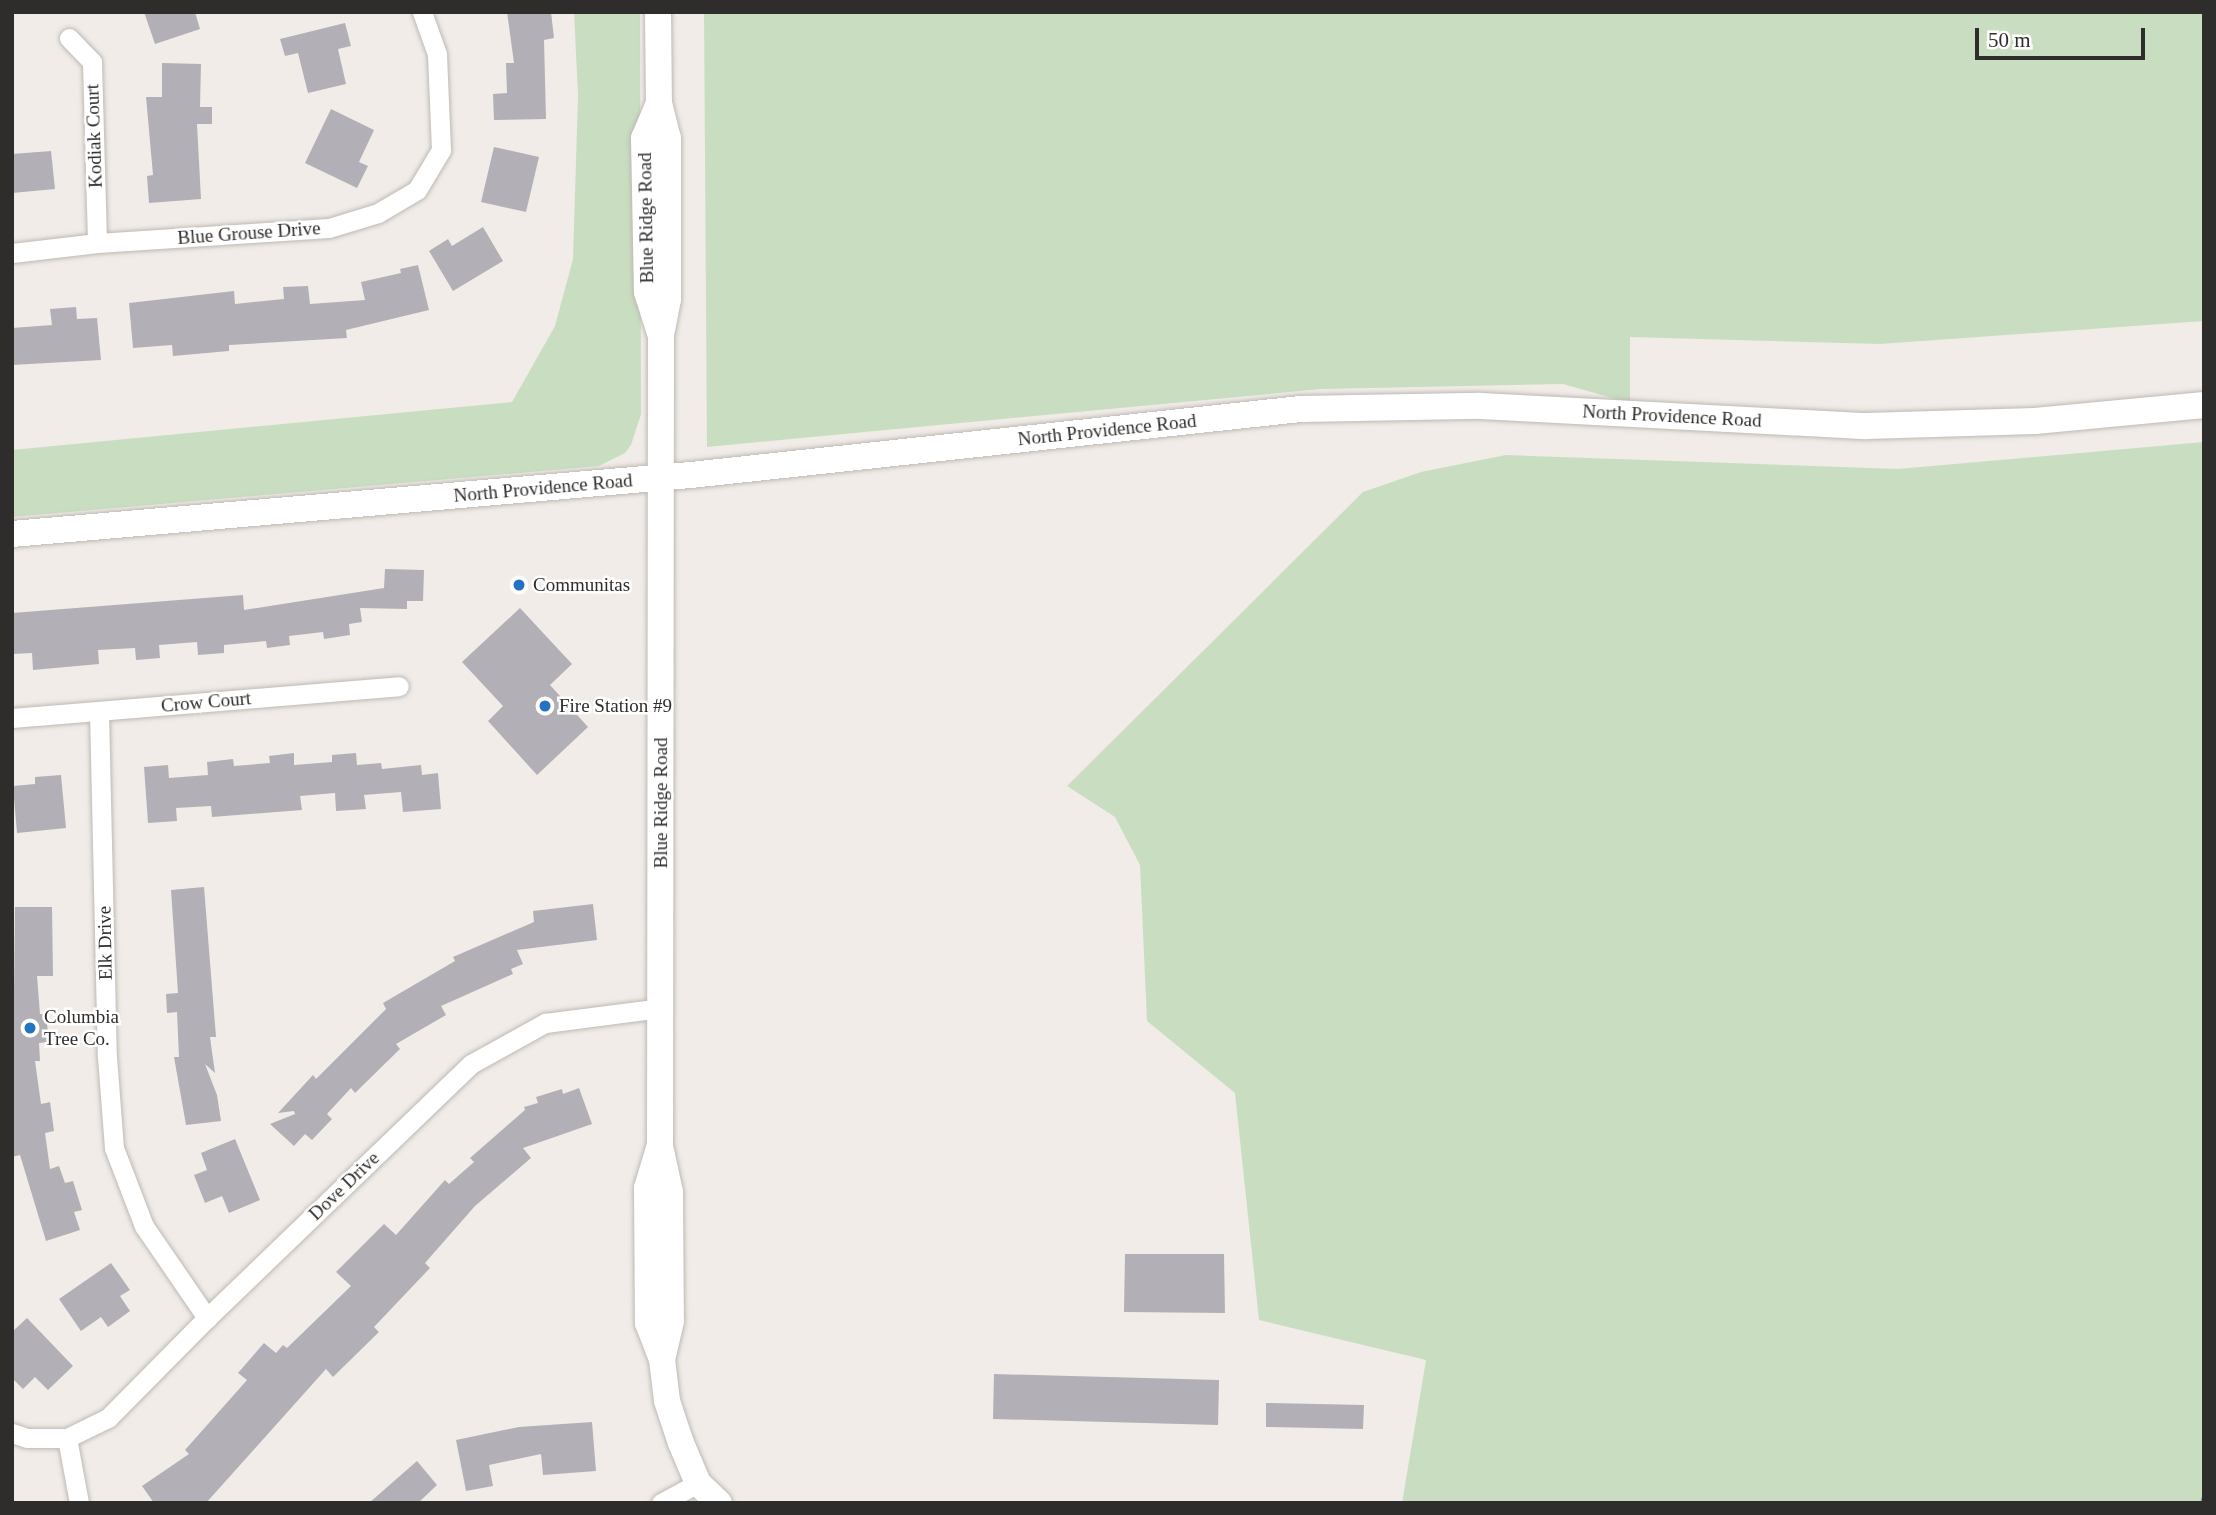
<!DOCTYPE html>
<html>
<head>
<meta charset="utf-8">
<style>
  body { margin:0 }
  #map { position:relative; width:2216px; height:1515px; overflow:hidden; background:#f1ece7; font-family:"Times New Roman",serif }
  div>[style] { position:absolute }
  .green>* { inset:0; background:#c9dec0 }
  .stream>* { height:7px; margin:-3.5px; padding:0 3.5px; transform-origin:3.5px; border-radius:3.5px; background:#839fc5 }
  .building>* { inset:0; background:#b2b0b6 }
  .roads { filter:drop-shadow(0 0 2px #beb9b4) drop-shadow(0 0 2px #beb9b4) }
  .street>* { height:19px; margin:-9.5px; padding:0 9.5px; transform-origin:9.5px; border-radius:9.5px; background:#fff }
  .secondary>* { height:26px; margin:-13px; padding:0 13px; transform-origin:13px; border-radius:13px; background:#fff }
  .dots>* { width:19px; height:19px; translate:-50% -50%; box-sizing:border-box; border:4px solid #fff; border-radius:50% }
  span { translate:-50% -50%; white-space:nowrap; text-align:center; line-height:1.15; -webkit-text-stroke:5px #fff; paint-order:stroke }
  .street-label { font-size:19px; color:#2f2d2b }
  .poi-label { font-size:19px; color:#2f2d2b }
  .left { translate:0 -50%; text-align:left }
  .frame { position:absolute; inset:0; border:14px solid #2f2d2b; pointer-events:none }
  .scale { position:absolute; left:1975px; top:28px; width:170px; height:32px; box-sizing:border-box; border:4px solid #2f2d2b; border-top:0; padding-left:9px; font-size:21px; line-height:24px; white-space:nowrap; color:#2f2d2b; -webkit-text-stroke:5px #fff; paint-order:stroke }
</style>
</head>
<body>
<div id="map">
  <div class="green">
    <i style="clip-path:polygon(574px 12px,640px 12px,641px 414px,631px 445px,625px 453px,599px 466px,12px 517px,12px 450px,512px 402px,555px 326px,573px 259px,578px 95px)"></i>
    <i style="clip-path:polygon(704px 12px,2204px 12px,2204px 321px,1880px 344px,1630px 337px,1630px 403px,1563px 384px,1321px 389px,707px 447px)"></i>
    <i style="clip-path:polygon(2204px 442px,2204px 1503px,1402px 1503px,1426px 1360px,1259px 1320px,1235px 1093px,1147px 1021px,1140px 865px,1115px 817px,1067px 786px,1363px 492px,1421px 472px,1506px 455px,1898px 469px)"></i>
  </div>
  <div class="stream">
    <i style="left:2203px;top:1503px;width:4px;rotate:-76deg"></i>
  </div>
  <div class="building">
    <i style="clip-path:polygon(144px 12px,195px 12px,200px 29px,155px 44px)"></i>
    <i style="clip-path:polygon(507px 12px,551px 12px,554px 38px,544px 40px,546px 119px,494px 120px,493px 94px,507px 93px,506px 63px,514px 63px)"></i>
    <i style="clip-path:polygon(345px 23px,351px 46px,338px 49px,346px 84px,308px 93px,298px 53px,285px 56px,280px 39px)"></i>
    <i style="clip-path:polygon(162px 63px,201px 64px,200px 107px,212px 107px,212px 124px,197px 124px,201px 199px,149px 203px,147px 176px,153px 175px,146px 97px,162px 97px)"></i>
    <i style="clip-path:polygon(331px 109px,374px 130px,359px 162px,368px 166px,357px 188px,305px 163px)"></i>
    <i style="clip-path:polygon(494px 147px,539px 157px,526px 212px,481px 202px)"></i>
    <i style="clip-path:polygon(51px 151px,55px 189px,12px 193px,12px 154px)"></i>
    <i style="clip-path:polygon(483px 227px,503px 261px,453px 291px,429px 251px,448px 239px,452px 246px)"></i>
    <i style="clip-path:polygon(418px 265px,429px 310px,346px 330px,347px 338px,229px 345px,229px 351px,173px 356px,172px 345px,133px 348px,129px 303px,234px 291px,235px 304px,284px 299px,283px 287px,308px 286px,310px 304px,365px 300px,361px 282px,401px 273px,400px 269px)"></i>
    <i style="clip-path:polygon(76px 307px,77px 319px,97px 318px,101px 360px,12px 365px,12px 328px,52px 325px,50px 309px)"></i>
    <i style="clip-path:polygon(385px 569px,424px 570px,423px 601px,407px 601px,407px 609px,360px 608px,362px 622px,349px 624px,350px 635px,324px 639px,323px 632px,289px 636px,290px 645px,267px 648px,266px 641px,224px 645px,224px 653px,198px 655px,197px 642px,159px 645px,160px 658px,136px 660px,135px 648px,98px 650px,99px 664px,33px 670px,32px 653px,12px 654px,12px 613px,243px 595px,244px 610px,384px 588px)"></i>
    <i style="clip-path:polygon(520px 608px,572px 664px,550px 685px,588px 727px,537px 775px,488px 721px,503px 706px,462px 662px)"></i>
    <i style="clip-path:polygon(294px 753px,294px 765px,332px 762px,332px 755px,356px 753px,357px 765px,381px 763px,382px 769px,421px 765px,422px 775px,438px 773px,441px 809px,403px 812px,401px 792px,364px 795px,366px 809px,336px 811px,335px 793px,300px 796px,302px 810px,212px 817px,211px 806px,176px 808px,177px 821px,148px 823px,144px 767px,168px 765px,169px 778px,208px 775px,207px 762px,233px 759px,234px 766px,270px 763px,269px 756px)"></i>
    <i style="clip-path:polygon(61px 775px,66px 828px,17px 833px,13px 786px,35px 784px,35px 777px)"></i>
    <i style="clip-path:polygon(204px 887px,216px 1037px,210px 1037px,215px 1073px,205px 1064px,217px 1095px,221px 1121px,186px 1125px,174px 1057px,179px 1057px,177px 1012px,167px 1013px,166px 994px,178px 993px,171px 890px)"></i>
    <i style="clip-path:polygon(593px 904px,597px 940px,517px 950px,523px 964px,511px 969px,513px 974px,441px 1006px,446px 1015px,396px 1044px,400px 1049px,355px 1093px,351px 1088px,327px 1114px,332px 1119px,312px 1140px,305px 1134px,294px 1146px,270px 1124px,295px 1114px,294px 1111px,278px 1113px,313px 1075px,316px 1079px,386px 1009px,383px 1003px,455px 961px,453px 957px,534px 922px,533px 911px)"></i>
    <i style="clip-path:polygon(15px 907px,52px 907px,53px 976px,37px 976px,40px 1014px,46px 1014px,49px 1042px,39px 1043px,40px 1061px,35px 1061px,41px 1104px,50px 1102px,54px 1131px,45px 1133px,50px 1169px,59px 1166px,65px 1183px,73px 1181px,82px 1210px,74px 1212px,80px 1230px,46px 1241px,20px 1155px,12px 1157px)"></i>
    <i style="clip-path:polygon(579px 1088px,592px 1124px,523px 1148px,531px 1158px,475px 1206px,425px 1263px,430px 1268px,374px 1327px,379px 1332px,333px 1377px,326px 1369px,206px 1503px,154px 1503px,142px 1486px,189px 1454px,185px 1450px,247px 1380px,238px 1373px,264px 1343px,276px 1353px,283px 1345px,287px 1348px,351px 1286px,336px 1272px,384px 1224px,396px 1235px,445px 1180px,449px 1184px,474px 1162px,470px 1158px,525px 1110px,524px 1107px,538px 1103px,536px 1097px,562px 1089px,563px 1094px)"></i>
    <i style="clip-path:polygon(235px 1139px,260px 1200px,229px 1213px,222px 1196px,205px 1203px,194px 1175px,207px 1170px,201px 1153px)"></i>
    <i style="clip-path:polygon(1125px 1254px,1224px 1254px,1225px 1313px,1124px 1312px)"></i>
    <i style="clip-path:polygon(111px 1263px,130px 1290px,120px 1296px,130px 1311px,108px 1327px,101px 1317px,81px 1331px,59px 1299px)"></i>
    <i style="clip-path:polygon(27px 1318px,73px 1366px,48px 1390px,35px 1377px,23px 1389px,12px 1378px,12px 1332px)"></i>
    <i style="clip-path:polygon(994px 1374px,1219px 1380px,1218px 1425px,993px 1419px)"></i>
    <i style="clip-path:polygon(1266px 1403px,1364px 1405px,1363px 1429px,1266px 1427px)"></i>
    <i style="clip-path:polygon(592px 1422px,596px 1471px,543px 1475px,541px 1454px,489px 1465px,493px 1486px,466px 1491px,456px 1440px,519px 1427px)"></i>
    <i style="clip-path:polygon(417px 1461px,437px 1485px,418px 1503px,369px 1503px)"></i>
  </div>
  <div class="roads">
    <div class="street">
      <i style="left:69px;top:38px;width:33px;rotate:46deg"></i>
      <i style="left:92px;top:62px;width:181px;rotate:88.4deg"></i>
      <i style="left:12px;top:253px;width:86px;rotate:-6.7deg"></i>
      <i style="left:97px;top:243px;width:232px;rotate:-3.7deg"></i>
      <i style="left:329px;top:228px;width:51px;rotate:-17deg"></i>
      <i style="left:378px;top:213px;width:45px;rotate:-30.5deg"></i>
      <i style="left:417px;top:190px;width:47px;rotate:-59deg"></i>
      <i style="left:441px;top:150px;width:96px;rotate:-92.4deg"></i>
      <i style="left:437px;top:54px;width:45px;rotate:-109.7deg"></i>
      <i style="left:99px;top:711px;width:346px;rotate:88.7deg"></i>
      <i style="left:107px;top:1057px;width:91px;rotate:85.6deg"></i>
      <i style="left:114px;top:1148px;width:84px;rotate:69deg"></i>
      <i style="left:144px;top:1226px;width:112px;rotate:55.6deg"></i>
      <i style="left:12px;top:718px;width:388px;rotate:-4.7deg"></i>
      <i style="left:12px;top:1433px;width:16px;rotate:18deg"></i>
      <i style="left:27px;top:1438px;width:40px"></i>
      <i style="left:67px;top:1438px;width:46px;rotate:-26deg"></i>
      <i style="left:108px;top:1418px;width:141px;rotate:-45.3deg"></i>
      <i style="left:207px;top:1318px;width:366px;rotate:-43.9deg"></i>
      <i style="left:471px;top:1064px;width:85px;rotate:-29deg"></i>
      <i style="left:545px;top:1023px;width:116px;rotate:-7.4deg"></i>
      <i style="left:67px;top:1438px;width:66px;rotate:79.5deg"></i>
      <i style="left:661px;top:1503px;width:42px;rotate:-28.4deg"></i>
    </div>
    <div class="secondary">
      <i style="left:658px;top:12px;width:91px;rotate:89.4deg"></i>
      <i style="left:659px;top:103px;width:36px;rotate:76deg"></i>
      <i style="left:668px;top:138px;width:161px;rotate:90deg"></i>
      <i style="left:668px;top:299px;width:36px;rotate:101deg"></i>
      <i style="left:661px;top:334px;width:812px;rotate:90.07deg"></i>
      <i style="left:660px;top:1146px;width:47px;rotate:77.7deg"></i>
      <i style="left:670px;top:1192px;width:129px;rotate:89.6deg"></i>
      <i style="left:671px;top:1321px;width:39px;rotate:103deg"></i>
      <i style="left:659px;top:103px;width:38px;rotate:113deg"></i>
      <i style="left:644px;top:138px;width:154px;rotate:88.9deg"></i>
      <i style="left:647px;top:292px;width:43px;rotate:72.4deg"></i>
      <i style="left:12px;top:534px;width:682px;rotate:-4.97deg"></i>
      <i style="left:691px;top:475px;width:614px;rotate:-6.18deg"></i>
      <i style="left:1301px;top:409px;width:180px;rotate:-1deg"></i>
      <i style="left:1481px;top:406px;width:386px;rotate:3deg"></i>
      <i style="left:1866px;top:426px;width:169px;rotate:-1.7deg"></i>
      <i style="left:2035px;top:421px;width:170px;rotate:-5.4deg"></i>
      <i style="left:659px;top:1148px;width:42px;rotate:106.7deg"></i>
      <i style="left:647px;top:1188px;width:135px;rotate:89.6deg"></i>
      <i style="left:648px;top:1323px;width:39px;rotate:69deg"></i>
      <i style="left:662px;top:1359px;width:42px;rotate:83.2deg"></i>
      <i style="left:667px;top:1401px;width:44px;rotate:71.6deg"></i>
      <i style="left:681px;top:1443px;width:43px;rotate:67deg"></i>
      <i style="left:698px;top:1483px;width:29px;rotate:44deg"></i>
    </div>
  </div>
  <div class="dots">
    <i style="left:519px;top:585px;background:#2472c1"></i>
    <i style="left:545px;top:706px;background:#2472c1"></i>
    <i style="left:30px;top:1028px;background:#2472c1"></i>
  </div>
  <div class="street-label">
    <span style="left:94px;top:136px;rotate:-92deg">Kodiak Court</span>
    <span style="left:646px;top:218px;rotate:-91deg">Blue Ridge Road</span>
    <span style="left:249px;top:233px;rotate:-4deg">Blue Grouse Drive</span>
    <span style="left:1672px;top:416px;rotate:3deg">North Providence Road</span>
    <span style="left:1107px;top:430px;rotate:-6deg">North Providence Road</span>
    <span style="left:543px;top:488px;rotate:-5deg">North Providence Road</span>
    <span style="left:206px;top:702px;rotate:-5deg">Crow Court</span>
    <span style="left:661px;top:803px;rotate:-90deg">Blue Ridge Road</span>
    <span style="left:105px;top:943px;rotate:-91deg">Elk Drive</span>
    <span style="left:344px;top:1186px;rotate:-44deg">Dove Drive</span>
  </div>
  <div class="poi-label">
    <span class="left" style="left:533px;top:585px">Communitas</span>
    <span class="left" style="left:559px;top:706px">Fire Station #9</span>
    <span class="left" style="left:44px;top:1028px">Columbia<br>Tree Co.</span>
  </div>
  <div class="frame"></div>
  <div class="scale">50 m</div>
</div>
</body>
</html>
